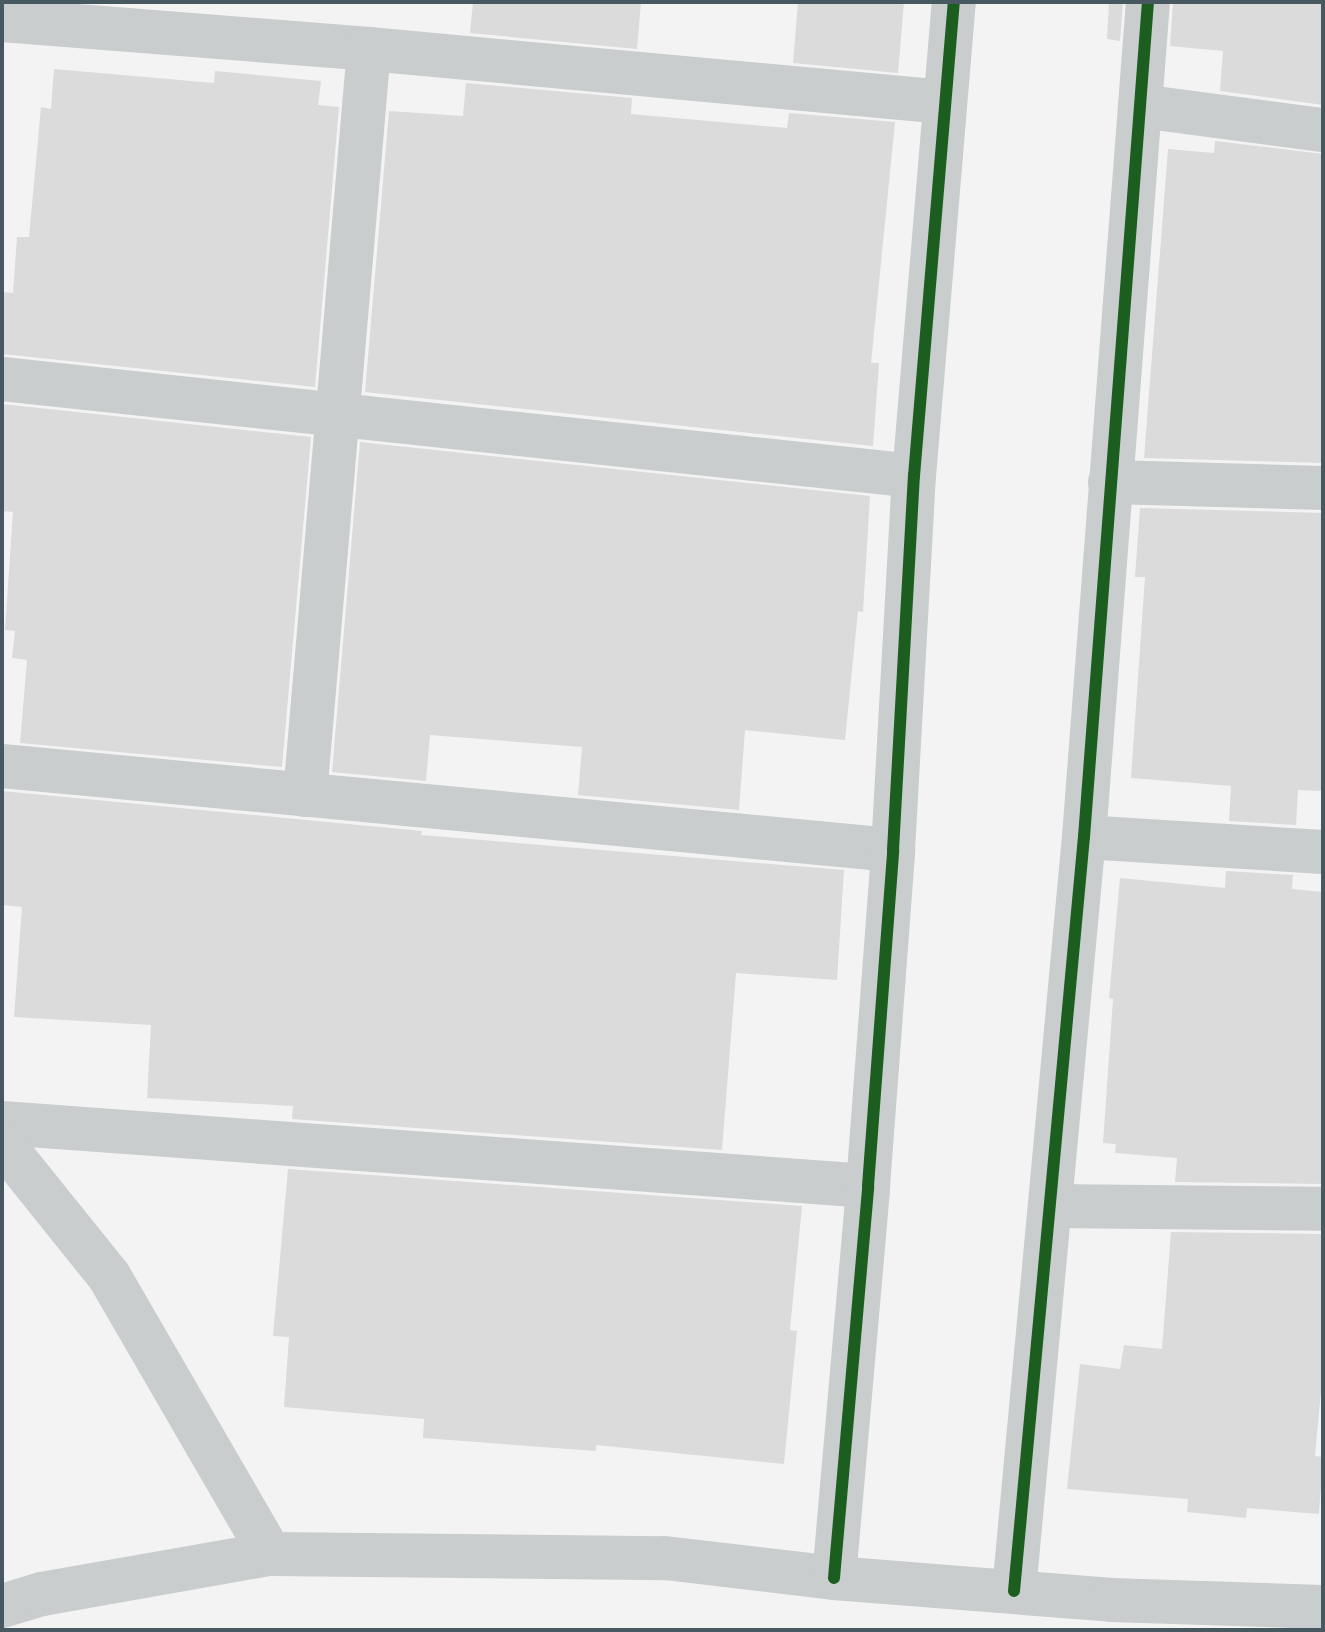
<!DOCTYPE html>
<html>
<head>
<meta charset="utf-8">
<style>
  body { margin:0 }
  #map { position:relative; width:1325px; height:1632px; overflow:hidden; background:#f3f3f3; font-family:"Open Sans",sans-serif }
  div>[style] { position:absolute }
  .building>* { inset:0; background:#dbdbdc }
  .minor>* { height:44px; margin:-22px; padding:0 22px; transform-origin:22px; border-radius:22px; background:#c9cdce }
  .cycleway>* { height:12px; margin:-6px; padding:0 6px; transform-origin:6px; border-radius:6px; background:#1b5e20 }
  span { translate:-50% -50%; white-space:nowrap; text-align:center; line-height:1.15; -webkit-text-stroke:6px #fff; paint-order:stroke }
  .frame { position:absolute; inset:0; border:4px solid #485860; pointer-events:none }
</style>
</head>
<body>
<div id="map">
  <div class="building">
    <i style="clip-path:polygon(473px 2px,641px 2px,637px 49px,470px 33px)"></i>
    <i style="clip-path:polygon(798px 2px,904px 2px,898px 73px,793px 63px)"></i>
    <i style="clip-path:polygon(1109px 2px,1123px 2px,1120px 41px,1107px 39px)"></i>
    <i style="clip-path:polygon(1173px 2px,1323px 2px,1323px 105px,1220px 91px,1223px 51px,1170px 46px)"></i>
    <i style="clip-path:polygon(54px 69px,214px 83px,215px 71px,321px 81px,318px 105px,339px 107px,315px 387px,2px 354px,2px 292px,13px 293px,17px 237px,29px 237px,41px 107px,51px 109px)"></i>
    <i style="clip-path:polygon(466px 83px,632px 98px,631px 114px,787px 128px,789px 113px,895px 122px,871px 363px,879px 363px,873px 446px,365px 392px,389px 111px,463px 116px)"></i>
    <i style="clip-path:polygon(1215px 141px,1323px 154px,1323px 463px,1144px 458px,1168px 149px,1214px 153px)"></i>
    <i style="clip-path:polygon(2px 404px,311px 437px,282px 767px,20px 743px,27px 660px,12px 658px,15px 631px,5px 630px,13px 512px,2px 511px)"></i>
    <i style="clip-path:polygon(360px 442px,870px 496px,863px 612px,858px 611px,845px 740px,745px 730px,739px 810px,578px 795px,582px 747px,430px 735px,426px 781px,332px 772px)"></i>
    <i style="clip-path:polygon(1140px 508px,1323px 513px,1323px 791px,1298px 790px,1296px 825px,1229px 821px,1231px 786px,1131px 778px,1145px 577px,1135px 577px)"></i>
    <i style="clip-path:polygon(2px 791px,422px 831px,421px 835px,844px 870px,837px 980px,736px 973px,722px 1150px,292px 1119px,293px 1106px,147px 1098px,151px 1025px,14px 1017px,22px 907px,2px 905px)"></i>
    <i style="clip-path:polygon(1226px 871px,1293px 875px,1292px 889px,1323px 892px,1323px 1184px,1175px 1182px,1177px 1158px,1115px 1153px,1116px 1144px,1103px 1143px,1113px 999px,1109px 998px,1120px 878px,1225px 888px)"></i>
    <i style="clip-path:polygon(288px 1169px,802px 1206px,790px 1330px,797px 1331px,784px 1464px,596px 1445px,596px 1451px,423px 1438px,424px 1419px,284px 1407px,289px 1337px,273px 1336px)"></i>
    <i style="clip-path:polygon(1171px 1232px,1323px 1234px,1323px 1369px,1315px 1456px,1323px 1457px,1319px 1514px,1247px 1508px,1246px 1518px,1187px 1512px,1188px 1499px,1067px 1489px,1080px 1364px,1120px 1369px,1124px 1345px,1162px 1349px)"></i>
  </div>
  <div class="minor">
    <i style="left:2px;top:20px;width:368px;rotate:4.5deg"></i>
    <i style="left:369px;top:49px;width:578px;rotate:5.26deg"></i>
    <i style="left:1140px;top:106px;width:185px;rotate:7.5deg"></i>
    <i style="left:2px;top:379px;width:917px;rotate:6.07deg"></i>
    <i style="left:1110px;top:482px;width:213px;rotate:1.6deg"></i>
    <i style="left:2px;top:766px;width:895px;rotate:5.39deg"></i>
    <i style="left:305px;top:795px;width:749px;rotate:-85.1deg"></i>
    <i style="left:1084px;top:837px;width:239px;rotate:3.6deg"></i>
    <i style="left:2px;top:1123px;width:868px;rotate:4.16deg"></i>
    <i style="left:2px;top:1143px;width:171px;rotate:51.2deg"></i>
    <i style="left:109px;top:1276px;width:321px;rotate:59.9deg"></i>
    <i style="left:1052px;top:1206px;width:271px;rotate:0.6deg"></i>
    <i style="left:834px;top:1578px;width:393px;rotate:-85deg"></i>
    <i style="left:868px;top:1186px;width:337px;rotate:-85.7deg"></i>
    <i style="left:893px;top:850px;width:375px;rotate:-86.8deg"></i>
    <i style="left:914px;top:476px;width:476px;rotate:-85.2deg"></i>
    <i style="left:1014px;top:1591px;width:757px;rotate:-84.7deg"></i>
    <i style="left:1084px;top:837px;width:837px;rotate:-85.62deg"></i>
    <i style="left:2px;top:1606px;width:42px;rotate:-16.7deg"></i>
    <i style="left:42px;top:1594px;width:231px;rotate:-10deg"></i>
    <i style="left:270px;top:1554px;width:395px;rotate:0.6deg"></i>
    <i style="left:665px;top:1558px;width:170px;rotate:6.7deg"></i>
    <i style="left:834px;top:1578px;width:279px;rotate:4.5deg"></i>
    <i style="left:1112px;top:1600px;width:211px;rotate:1.9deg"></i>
  </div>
  <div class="cycleway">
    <i style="left:834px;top:1578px;width:393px;rotate:-85deg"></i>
    <i style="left:868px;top:1186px;width:337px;rotate:-85.7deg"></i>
    <i style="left:893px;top:850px;width:375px;rotate:-86.8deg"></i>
    <i style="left:914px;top:476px;width:476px;rotate:-85.2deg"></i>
    <i style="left:1014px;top:1591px;width:757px;rotate:-84.7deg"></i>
    <i style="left:1084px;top:837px;width:837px;rotate:-85.62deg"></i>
  </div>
  <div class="frame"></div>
</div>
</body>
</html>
